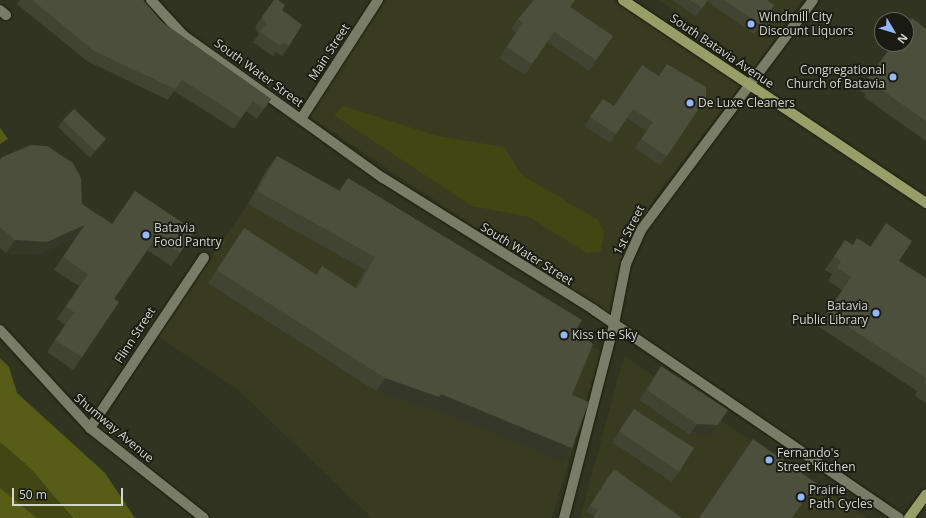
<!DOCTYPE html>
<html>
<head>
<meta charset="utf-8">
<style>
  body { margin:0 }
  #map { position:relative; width:926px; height:518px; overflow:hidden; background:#313420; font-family:"Open Sans",sans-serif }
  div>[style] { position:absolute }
  .built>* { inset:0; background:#383b20 }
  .green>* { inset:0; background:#424612 }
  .water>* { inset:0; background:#575c16 }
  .roads { filter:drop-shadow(0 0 1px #191b09) drop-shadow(0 0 1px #191b09) }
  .minor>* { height:10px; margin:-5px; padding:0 5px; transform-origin:5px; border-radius:5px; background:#797c66 }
  .major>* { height:10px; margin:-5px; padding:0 5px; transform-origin:5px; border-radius:5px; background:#989e68 }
  .wall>* { inset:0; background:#414433 }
  .shaded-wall>* { inset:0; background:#353729 }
  .building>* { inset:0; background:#4c4f3b }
  .dots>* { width:11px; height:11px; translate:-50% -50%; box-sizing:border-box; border:2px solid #191a12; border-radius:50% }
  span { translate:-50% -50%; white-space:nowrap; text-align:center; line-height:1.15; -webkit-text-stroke:3.5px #191a12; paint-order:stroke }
  .poi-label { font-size:12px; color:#d5d6ca }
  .left { translate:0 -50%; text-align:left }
  .right { translate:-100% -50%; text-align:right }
  .street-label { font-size:12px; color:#d5d6ca }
  .north { position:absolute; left:874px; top:12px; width:40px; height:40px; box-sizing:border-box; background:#191a12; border:1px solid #64655c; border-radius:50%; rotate:128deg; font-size:11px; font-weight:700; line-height:16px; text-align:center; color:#d5d6ca }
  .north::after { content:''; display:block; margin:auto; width:14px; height:18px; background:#94b7fd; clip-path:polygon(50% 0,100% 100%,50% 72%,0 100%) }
  .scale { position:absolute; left:12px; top:488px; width:111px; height:18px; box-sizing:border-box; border:2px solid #d5d6ca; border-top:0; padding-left:5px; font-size:12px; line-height:14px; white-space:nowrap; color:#d5d6ca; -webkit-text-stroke:3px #191a12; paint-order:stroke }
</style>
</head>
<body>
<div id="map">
  <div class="built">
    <i style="clip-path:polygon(384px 0,613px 0,741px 86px,655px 197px,620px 264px,608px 317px,309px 116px)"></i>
    <i style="clip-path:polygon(659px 0,802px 0,754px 68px)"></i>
    <i style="clip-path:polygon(271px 171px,601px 351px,552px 518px,372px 518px,238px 390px,157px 336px)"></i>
    <i style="clip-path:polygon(624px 356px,867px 518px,580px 518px)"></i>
  </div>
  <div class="green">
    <i style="clip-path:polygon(344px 106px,437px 136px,504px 147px,522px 175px,598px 220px,604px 232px,601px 251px,587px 253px,529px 217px,472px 206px,334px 115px)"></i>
    <i style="clip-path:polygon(0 442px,30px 468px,73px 518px,37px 518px,0 488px)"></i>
  </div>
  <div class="water">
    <i style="clip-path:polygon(0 128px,8px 139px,0 144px)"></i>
    <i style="clip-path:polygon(0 358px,9px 367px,17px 393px,105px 473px,135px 518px,73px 518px,30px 468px,0 442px)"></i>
    <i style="clip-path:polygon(0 488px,32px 514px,37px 518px,0 518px)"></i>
  </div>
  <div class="roads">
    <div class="minor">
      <i style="left:151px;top:0;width:47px;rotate:47.6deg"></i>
      <i style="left:183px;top:35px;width:246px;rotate:35.6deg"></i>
      <i style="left:383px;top:178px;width:249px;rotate:32deg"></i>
      <i style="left:594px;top:310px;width:369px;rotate:34.3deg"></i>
      <i style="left:0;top:10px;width:8px;rotate:40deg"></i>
      <i style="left:301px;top:119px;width:142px;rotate:-57.1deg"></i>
      <i style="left:0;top:330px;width:133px;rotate:47.4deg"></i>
      <i style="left:90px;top:428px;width:145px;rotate:38.3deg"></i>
      <i style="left:90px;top:428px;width:205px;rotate:-56.2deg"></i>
      <i style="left:564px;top:518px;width:200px;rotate:-75.5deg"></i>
      <i style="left:614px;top:324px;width:61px;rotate:-78.7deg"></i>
      <i style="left:626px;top:264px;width:37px;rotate:-66deg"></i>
      <i style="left:641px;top:230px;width:287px;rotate:-53.2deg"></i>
    </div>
    <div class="major">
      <i style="left:623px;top:0;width:365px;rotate:33.8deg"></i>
      <i style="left:909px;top:518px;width:29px;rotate:-54deg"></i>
    </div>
  </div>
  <div class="wall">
    <i style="clip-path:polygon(20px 0,143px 0,162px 22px,271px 99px,257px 119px,246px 111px,234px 129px,174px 91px,168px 100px,87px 61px,17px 4px)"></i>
    <i style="clip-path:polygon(274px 0,282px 10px,289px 46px,282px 56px,276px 52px,273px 56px,253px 42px,259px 34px,255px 27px)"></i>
    <i style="clip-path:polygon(672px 0,767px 0,774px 5px,754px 34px,707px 1px,696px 17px)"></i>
    <i style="clip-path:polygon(570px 7px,613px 36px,589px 71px,547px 42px,525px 75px,499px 58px,516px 32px,511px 29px,518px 19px)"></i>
    <i style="clip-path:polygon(926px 29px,926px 141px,864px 97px,865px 94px,859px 90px,869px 77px)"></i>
    <i style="clip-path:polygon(659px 76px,706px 98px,660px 165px,635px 148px,646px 131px,627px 118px,610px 143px,584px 126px,603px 99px,614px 106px)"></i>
    <i style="clip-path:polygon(63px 120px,101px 146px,90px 158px,58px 127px)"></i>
    <i style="clip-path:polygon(277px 156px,339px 191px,348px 178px,576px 330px,572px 395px,572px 448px,562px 461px,432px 408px,430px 410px,376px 391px,208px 283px,244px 228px,316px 275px,322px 266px,355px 288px,365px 270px,248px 204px,267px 169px)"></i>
    <i style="clip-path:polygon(0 159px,82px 204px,112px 224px,195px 231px,171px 266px,147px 250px,114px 299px,82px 357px,73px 370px,47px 352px,65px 325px,57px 319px,79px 286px,54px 270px,76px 237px,38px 255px,6px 253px,0 248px)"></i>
    <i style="clip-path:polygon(886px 223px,899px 261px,926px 278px,926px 403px,915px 396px,917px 391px,818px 326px,842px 290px,828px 281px,832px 274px,825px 270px,845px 240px,852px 245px,870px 247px)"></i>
    <i style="clip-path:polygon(661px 366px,711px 435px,690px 435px,639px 400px)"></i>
    <i style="clip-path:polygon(634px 409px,679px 472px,672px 482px,612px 442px)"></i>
    <i style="clip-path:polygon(610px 474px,682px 518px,595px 516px,586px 511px)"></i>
  </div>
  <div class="shaded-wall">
    <i style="clip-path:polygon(106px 139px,101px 146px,90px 158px,95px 151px)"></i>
    <i style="clip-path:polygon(85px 225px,76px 237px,38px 255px,6px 253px,15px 240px)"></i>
    <i style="clip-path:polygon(385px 378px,441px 394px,572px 448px,562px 461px,432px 408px,430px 410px,376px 391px)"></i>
    <i style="clip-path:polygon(697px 424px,718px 425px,711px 435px,690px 435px)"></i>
  </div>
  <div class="building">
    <i style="clip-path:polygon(32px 0,143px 0,162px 22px,271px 99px,264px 109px,253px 101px,241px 118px,182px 80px,175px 89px,94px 51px)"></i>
    <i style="clip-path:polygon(274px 0,278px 0,285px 5px,282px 10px,302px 25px,289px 46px,283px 42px,280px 46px,260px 32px,266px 24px,262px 17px)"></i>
    <i style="clip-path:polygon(534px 0,575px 0,570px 7px,613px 36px,596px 60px,554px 32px,532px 64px,507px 47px,523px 22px,518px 19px)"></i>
    <i style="clip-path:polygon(690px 0,708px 0,702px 8px)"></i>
    <i style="clip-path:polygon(724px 0,767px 0,774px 5px,761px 25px)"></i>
    <i style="clip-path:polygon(912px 18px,926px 29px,926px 121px,873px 84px,875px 81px,869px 77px,893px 44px,906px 44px,906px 27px)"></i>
    <i style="clip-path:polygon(667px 64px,706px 87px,706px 98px,667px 156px,641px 139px,653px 122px,633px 109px,616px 134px,590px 117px,603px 99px,614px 106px,642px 65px,659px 76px)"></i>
    <i style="clip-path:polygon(74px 109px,106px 139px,95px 151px,63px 120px)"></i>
    <i style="clip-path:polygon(31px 145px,47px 146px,73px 163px,81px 178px,82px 204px,112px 224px,135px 191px,195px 231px,180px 253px,156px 237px,114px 299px,119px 302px,82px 357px,55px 340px,74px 312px,66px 307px,88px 274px,63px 257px,85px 225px,47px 242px,15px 240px,0 227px,0 160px,2px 157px)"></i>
    <i style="clip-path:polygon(277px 156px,340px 191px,348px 178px,582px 320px,576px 330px,593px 344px,572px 395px,589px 402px,572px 448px,441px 394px,439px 397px,385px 378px,217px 270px,244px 228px,317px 275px,322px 266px,357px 289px,375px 257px,257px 191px)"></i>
    <i style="clip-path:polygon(886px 223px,912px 241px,899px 261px,926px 278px,926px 378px,827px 313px,851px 277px,837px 268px,841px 261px,834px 257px,845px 240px,853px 245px,857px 238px,871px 247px)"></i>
    <i style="clip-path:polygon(661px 366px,728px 410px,718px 425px,697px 424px,647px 390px)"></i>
    <i style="clip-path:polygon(926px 379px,926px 384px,924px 382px)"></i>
    <i style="clip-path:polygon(634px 409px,694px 448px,679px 472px,619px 431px)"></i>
    <i style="clip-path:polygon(753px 439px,816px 483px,792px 518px,699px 518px)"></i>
    <i style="clip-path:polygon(614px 469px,682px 518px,593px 518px,598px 510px,590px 506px)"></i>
  </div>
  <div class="dots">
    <i style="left:751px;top:24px;background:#94b7fd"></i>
    <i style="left:893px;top:77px;background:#94b7fd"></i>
    <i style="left:690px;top:103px;background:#94b7fd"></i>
    <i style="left:146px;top:235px;background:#94b7fd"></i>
    <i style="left:876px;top:313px;background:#94b7fd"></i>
    <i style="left:564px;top:335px;background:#94b7fd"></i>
    <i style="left:769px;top:460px;background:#94b7fd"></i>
    <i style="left:801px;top:497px;background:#94b7fd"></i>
  </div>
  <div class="poi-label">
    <span class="left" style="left:759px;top:24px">Windmill City<br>Discount Liquors</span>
    <span class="right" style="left:885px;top:77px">Congregational<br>Church of Batavia</span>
    <span class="left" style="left:698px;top:103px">De Luxe Cleaners</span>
    <span class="left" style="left:154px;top:235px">Batavia<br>Food Pantry</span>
    <span class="right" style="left:868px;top:313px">Batavia<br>Public Library</span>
    <span class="left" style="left:572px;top:335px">Kiss the Sky</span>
    <span class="left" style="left:777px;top:460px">Fernando's<br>Street Kitchen</span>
    <span class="left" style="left:809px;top:497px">Prairie<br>Path Cycles</span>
  </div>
  <div class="street-label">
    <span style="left:722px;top:51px;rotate:34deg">South Batavia Avenue</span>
    <span style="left:329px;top:52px;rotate:-57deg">Main Street</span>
    <span style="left:259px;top:73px;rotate:36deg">South Water Street</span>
    <span style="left:629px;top:230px;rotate:-63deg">1st Street</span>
    <span style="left:527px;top:254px;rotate:32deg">South Water Street</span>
    <span style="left:135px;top:335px;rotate:-57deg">Flinn Street</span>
    <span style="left:114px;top:428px;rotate:40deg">Shumway Avenue</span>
  </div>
  <div class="north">N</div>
  <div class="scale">50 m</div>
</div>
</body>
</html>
